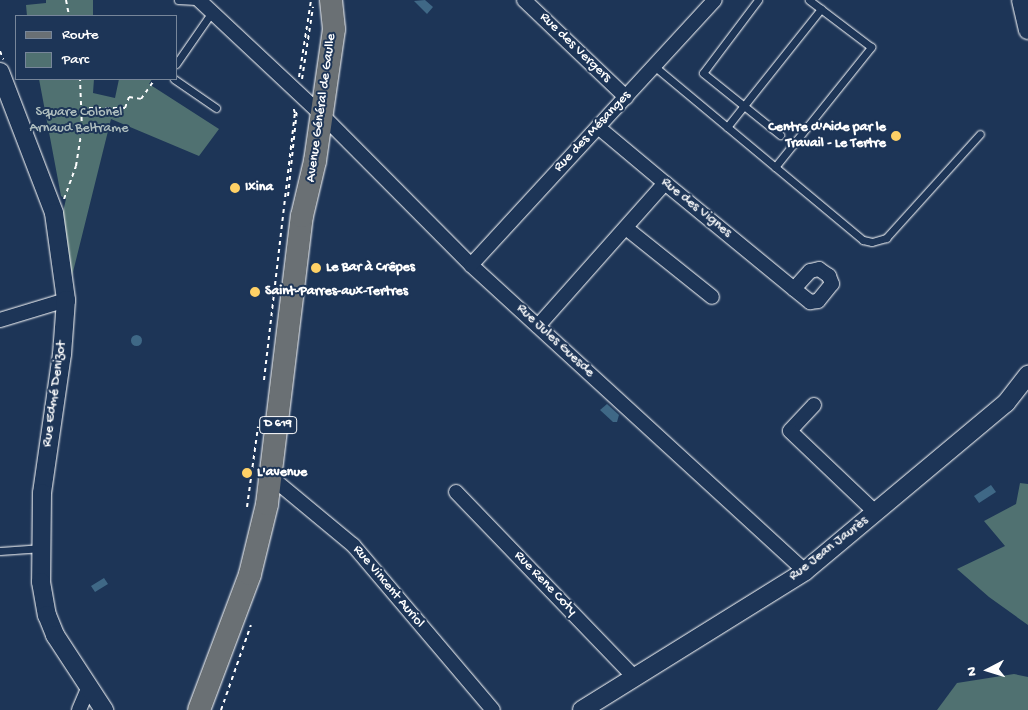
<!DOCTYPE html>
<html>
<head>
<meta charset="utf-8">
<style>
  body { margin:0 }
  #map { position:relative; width:1028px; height:710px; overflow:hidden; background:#1d3557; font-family:"Gochi Hand",sans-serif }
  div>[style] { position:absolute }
  .green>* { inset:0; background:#507171 }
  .water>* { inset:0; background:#3f6886 }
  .round { border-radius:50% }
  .path>* { height:2px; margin-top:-1px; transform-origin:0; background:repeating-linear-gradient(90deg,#fff 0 4px,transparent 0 8px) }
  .roads { filter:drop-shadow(0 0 1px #fff) drop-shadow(0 0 1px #fff) }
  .service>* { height:7px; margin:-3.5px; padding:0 3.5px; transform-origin:3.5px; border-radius:3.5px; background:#1d3557 }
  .minor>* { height:14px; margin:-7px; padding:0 7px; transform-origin:7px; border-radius:7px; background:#1d3557 }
  .tertiary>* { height:18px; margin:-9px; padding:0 9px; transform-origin:9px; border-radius:9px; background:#1d3557 }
  .primary>* { height:22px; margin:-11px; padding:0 11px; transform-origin:11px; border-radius:11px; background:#6a7074 }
  .dots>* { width:14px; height:14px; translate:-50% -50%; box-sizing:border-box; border:2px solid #1d3557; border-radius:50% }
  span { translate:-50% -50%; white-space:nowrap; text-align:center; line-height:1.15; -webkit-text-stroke:4px #1d3557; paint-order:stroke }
  .shield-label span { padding:1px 4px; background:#1d3557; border:1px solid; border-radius:4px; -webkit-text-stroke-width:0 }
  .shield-label { font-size:12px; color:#fff; font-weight:700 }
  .street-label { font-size:14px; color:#fff }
  .park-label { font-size:14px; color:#b0bfbf }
  .poi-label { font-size:14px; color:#fff; font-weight:700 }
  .right { translate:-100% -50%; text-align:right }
  .left { translate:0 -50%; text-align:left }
  .legend { position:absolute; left:15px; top:15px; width:162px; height:65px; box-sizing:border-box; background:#1d3557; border:1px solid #77869a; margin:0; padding:6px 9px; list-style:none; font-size:15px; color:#fff }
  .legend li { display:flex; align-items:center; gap:10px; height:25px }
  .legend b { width:25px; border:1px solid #77869a }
  .north { position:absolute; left:963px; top:645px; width:50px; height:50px; -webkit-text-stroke:4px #1d3557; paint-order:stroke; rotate:265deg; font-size:14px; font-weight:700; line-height:20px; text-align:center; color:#fff }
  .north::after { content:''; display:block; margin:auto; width:18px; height:22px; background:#fff; clip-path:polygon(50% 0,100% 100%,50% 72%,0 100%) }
</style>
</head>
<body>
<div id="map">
  <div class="green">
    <i style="clip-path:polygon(46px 0,93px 0,93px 16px,27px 16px,26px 5px,46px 3px)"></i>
    <i style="clip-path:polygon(39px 79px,94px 79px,93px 93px,115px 98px,119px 79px,152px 79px,149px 84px,219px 129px,199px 156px,111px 119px,72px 276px,62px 216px,66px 199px,61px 196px)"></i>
    <i style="clip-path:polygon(1020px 483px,1028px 484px,1028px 625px,989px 597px,957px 569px,1005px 546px,984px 521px,1016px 504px)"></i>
    <i style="clip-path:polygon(1014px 674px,1028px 677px,1028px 710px,937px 710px,957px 683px)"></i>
  </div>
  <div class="water">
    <i style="clip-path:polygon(425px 0,433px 7px,427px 14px,414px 1px)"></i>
    <i class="round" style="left:130.5px;top:334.5px;width:11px;height:11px"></i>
    <i style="clip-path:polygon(607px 404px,619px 415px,617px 422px,613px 422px,600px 410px)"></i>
    <i style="clip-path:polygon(991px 485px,996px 492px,979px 503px,974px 496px)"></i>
    <i style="clip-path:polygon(104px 578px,108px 584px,95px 592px,91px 586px)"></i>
  </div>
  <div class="path">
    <i style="left:66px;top:0;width:16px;rotate:79deg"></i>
    <i style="left:0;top:51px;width:9px;rotate:69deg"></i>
    <i style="left:299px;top:77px;width:78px;rotate:-81.1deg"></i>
    <i style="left:302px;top:79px;width:73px;rotate:-81.3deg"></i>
    <i style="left:81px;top:108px;width:44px"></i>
    <i style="left:125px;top:108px;width:12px;rotate:-70deg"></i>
    <i style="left:129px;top:97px;width:12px;rotate:9deg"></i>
    <i style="left:141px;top:99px;width:24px;rotate:-55deg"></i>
    <i style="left:288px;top:196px;width:87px;rotate:-84.1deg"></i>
    <i style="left:64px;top:199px;width:35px;rotate:-70deg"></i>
    <i style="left:76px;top:166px;width:37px;rotate:-81deg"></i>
    <i style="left:82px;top:129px;width:50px;rotate:-92.3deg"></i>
    <i style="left:264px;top:380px;width:269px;rotate:-83.4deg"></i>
    <i style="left:295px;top:113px;width:6px;rotate:-108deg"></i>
    <i style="left:247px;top:507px;width:81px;rotate:-82.2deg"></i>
    <i style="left:221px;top:710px;width:90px;rotate:-70.6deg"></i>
  </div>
  <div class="roads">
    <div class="service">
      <i style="left:178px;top:0;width:22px;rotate:3deg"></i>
      <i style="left:758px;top:0;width:91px;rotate:127deg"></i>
      <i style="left:703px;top:73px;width:99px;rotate:38.8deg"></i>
      <i style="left:176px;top:64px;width:63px;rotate:-55.3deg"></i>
      <i style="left:654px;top:66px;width:272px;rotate:39.8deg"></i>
      <i style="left:863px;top:240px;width:9px;rotate:13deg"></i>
      <i style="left:872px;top:242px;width:15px;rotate:-16deg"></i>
      <i style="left:886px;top:238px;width:140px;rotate:-47.9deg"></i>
      <i style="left:174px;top:79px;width:51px;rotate:34.6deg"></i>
      <i style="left:727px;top:127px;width:151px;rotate:-51.5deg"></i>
      <i style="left:775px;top:167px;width:154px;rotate:-51.3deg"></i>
      <i style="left:871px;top:47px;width:78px;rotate:-142.8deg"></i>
      <i style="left:0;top:551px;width:39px;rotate:-4deg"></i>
    </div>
    <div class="minor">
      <i style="left:199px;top:0;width:168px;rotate:43.1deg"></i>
      <i style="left:322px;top:115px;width:211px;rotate:45.2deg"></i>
      <i style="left:471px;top:265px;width:453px;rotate:42.5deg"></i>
      <i style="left:524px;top:0;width:141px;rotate:43.6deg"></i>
      <i style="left:598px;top:127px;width:87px;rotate:39.9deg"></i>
      <i style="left:665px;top:183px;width:167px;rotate:39.4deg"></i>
      <i style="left:794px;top:289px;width:21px;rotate:39deg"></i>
      <i style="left:810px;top:302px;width:8px;rotate:-7deg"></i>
      <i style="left:818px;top:301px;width:22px;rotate:-51deg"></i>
      <i style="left:832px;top:284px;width:9px;rotate:-111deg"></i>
      <i style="left:829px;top:276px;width:12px;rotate:-145deg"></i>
      <i style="left:819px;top:269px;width:9px;rotate:167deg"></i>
      <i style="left:810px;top:271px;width:24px;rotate:132deg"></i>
      <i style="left:626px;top:228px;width:110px;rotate:38.7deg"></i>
      <i style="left:471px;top:265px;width:360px;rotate:-47.4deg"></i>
      <i style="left:0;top:320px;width:69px;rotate:-16.9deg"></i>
      <i style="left:538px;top:326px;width:191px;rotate:-48.4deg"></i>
      <i style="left:814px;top:405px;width:35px;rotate:133deg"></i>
      <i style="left:790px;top:431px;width:117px;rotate:43.6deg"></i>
      <i style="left:271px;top:477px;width:107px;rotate:39.7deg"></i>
      <i style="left:353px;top:545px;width:216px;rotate:49.7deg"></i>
      <i style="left:456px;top:492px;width:257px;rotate:46.1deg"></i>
      <i style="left:79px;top:710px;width:25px;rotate:-67deg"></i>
    </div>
    <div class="tertiary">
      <i style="left:1021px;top:0;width:31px;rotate:77deg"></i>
      <i style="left:0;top:72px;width:151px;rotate:69deg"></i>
      <i style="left:54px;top:213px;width:88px;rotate:82.1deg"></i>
      <i style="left:66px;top:300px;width:54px;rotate:94.2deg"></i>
      <i style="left:62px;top:354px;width:140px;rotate:98.2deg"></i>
      <i style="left:42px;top:493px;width:89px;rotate:90.6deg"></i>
      <i style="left:41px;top:582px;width:34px;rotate:80deg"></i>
      <i style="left:47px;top:615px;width:22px;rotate:68deg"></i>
      <i style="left:55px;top:635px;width:90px;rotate:56.8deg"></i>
      <i style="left:582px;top:710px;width:263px;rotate:-31.9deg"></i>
      <i style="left:805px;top:571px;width:262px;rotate:-39.9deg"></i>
      <i style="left:1006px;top:403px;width:36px;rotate:-52deg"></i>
    </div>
    <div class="primary">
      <i style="left:199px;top:710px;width:145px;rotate:-69.4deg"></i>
      <i style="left:250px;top:574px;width:72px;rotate:-76.3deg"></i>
      <i style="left:267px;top:504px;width:290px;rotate:-83.1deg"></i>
      <i style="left:302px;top:216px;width:57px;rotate:-76.7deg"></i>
      <i style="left:315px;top:161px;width:133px;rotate:-81.8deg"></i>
      <i style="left:334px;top:29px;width:29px;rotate:-96deg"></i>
    </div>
  </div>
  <div class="dots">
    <i style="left:896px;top:136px;background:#ffd166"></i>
    <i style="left:235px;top:188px;background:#ffd166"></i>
    <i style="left:316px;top:268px;background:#ffd166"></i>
    <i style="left:255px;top:292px;background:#ffd166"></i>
    <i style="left:247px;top:473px;background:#ffd166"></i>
  </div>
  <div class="shield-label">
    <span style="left:278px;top:425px">D 619</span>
  </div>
  <div class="street-label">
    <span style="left:575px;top:48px;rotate:44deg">Rue des Vergers</span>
    <span style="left:322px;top:108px;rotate:-82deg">Avenue Général de Gaulle</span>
    <span style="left:593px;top:132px;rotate:-47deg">Rue des Mésanges</span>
    <span style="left:696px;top:208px;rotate:39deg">Rue des Vignes</span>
    <span style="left:555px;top:341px;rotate:43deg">Rue Jules Guesde</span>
    <span style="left:55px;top:394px;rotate:-82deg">Rue Edmé Denizot</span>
    <span style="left:829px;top:549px;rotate:-38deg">Rue Jean Jaurès</span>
    <span style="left:545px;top:584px;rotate:46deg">Rue Rene Coty</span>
    <span style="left:388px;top:587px;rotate:50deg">Rue Vincent Auriol</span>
  </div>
  <div class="park-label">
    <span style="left:79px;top:121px">Square Colonel<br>Arnaud Beltrame</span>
  </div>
  <div class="poi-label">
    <span class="right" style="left:886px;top:136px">Centre d'Aide par le<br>Travail - Le Tertre</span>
    <span class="left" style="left:245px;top:188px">Ixina</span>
    <span class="left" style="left:326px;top:268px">Le Bar à Crêpes</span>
    <span class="left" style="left:265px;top:292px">Saint-Parres-aux-Tertres</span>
    <span class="left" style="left:257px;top:473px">L'avenue</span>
  </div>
  <ul class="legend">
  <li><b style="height:6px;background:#6a7074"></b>Route</li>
  <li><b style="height:14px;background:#507171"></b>Parc</li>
  </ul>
  <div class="north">N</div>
</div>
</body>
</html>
